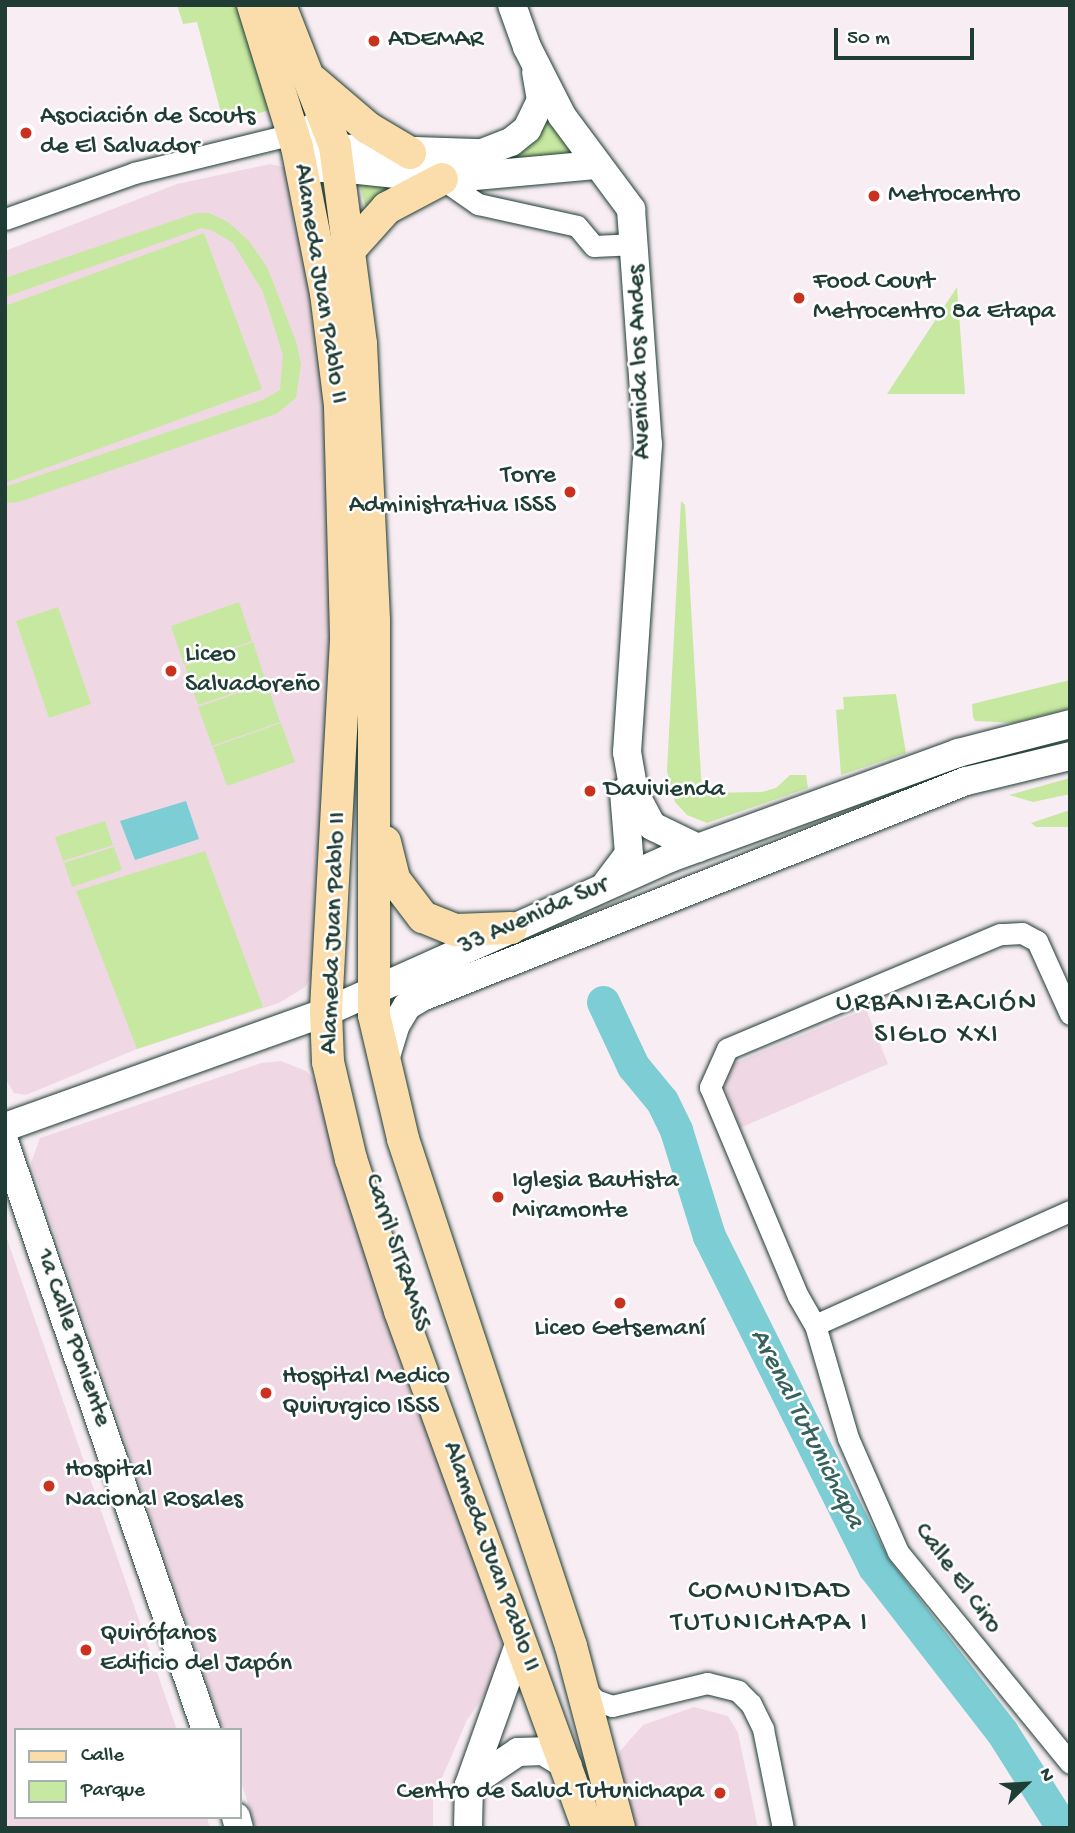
<!DOCTYPE html>
<html>
<head>
<meta charset="utf-8">
<style>
  body { margin:0 }
  #map { position:relative; width:1075px; height:1833px; overflow:hidden; background:#f8edf3; font-family:"Gochi Hand",sans-serif }
  div>[style] { position:absolute }
  .built>* { inset:0; background:#efd8e4 }
  .green>* { inset:0; background:#c7e8a0 }
  .water>* { inset:0; background:#7ccdd4 }
  .river>* { height:33px; margin:-16.5px; padding:0 16.5px; transform-origin:16.5px; border-radius:16.5px; background:#7ccdd4 }
  .roads { filter:drop-shadow(0 0 2px #1f3d34) drop-shadow(0 0 2px #1f3d34) }
  .street>* { height:21px; margin:-10.5px; padding:0 10.5px; transform-origin:10.5px; border-radius:10.5px; background:#fff }
  .secondary>* { height:28px; margin:-14px; padding:0 14px; transform-origin:14px; border-radius:14px; background:#fff }
  .primary>* { height:32px; margin:-16px; padding:0 16px; transform-origin:16px; border-radius:16px; background:#faddab }
  .dots>* { width:19px; height:19px; translate:-50% -50%; box-sizing:border-box; border:4px solid #fff; border-radius:50% }
  span { translate:-50% -50%; white-space:nowrap; text-align:center; line-height:1.15; -webkit-text-stroke:5px #fff; paint-order:stroke }
  .poi-label { font-size:26px; color:#1f3d34 }
  .left { translate:0 -50%; text-align:left }
  .right { translate:-100% -50%; text-align:right }
  .street-label { font-size:26px; color:#1f3d34 }
  .neighbourhood-label { font-size:28px; color:#1f3d34; letter-spacing:2px }
  .water-label { font-size:28px; color:#36615c; font-style:italic }
  .frame { position:absolute; inset:0; border:7px solid #1f3d34; pointer-events:none }
  .legend { position:absolute; left:14px; top:1728px; width:228px; height:91px; box-sizing:border-box; background:#fff; border:2px solid #a5b1ae; margin:0; padding:9px 12px; list-style:none; font-size:21px; color:#1f3d34 }
  .legend li { display:flex; align-items:center; gap:14px; height:35px }
  .legend b { width:35px; border:2px solid #a5b1ae }
  .north { position:absolute; left:991px; top:1749px; width:70px; height:70px; -webkit-text-stroke:5px #fff; paint-order:stroke; rotate:66deg; font-size:19px; font-weight:700; line-height:28px; text-align:center; color:#1f3d34 }
  .north::after { content:''; display:block; margin:auto; width:24px; height:32px; background:#1f3d34; clip-path:polygon(50% 0,100% 100%,50% 72%,0 100%) }
  .scale { position:absolute; left:834px; top:28px; width:140px; height:32px; box-sizing:border-box; border:4px solid #1f3d34; border-top:0; padding-left:9px; font-size:21px; line-height:24px; white-space:nowrap; color:#1f3d34; -webkit-text-stroke:5px #fff; paint-order:stroke }
</style>
</head>
<body>
<div id="map">
  <div class="built">
    <i style="clip-path:polygon(270px 164px,292px 169px,334px 418px,340px 611px,314px 974px,305px 987px,279px 1003px,137px 1049px,26px 1095px,14px 1093px,5px 1078px,5px 251px,177px 184px)"></i>
    <i style="clip-path:polygon(866px 1009px,888px 1064px,740px 1128px,725px 1087px,730px 1065px)"></i>
    <i style="clip-path:polygon(281px 1061px,306px 1071px,324px 1090px,495px 1607px,502px 1643px,497px 1676px,467px 1720px,433px 1799px,433px 1828px,256px 1828px,240px 1779px,240px 1730px,223px 1730px,31px 1163px,40px 1138px,261px 1063px)"></i>
    <i style="clip-path:polygon(5px 1233px,177px 1730px,16px 1730px,16px 1817px,207px 1817px,210px 1828px,5px 1828px)"></i>
    <i style="clip-path:polygon(694px 1707px,728px 1716px,738px 1733px,758px 1828px,633px 1828px,617px 1762px,620px 1751px,643px 1725px)"></i>
  </div>
  <div class="green">
    <i style="clip-path:polygon(177px 5px,239px 5px,273px 109px,224px 124px,197px 22px,183px 24px)"></i>
    <i style="clip-path:polygon(546px 113px,575px 159px,442px 164px)"></i>
    <i style="clip-path:polygon(358px 179px,400px 181px,368px 215px)"></i>
    <i style="clip-path:polygon(196px 213px,209px 213px,228px 222px,249px 241px,267px 267px,296px 341px,301px 364px,296px 398px,276px 414px,19px 502px,5px 503px,5px 487px,263px 400px,280px 390px,283px 355px,263px 292px,233px 243px,213px 231px,202px 228px,5px 297px,5px 278px)"></i>
    <i style="clip-path:polygon(204px 233px,262px 389px,5px 483px,5px 306px)"></i>
    <i style="clip-path:polygon(957px 287px,965px 394px,887px 394px)"></i>
    <i style="clip-path:polygon(681px 501px,685px 505px,702px 793px,762px 792px,776px 788px,790px 775px,806px 775px,808px 788px,707px 823px,687px 815px,675px 802px,667px 771px)"></i>
    <i style="clip-path:polygon(239px 602px,252px 641px,184px 665px,171px 626px)"></i>
    <i style="clip-path:polygon(58px 607px,91px 704px,49px 718px,16px 621px)"></i>
    <i style="clip-path:polygon(253px 642px,266px 682px,198px 705px,185px 666px)"></i>
    <i style="clip-path:polygon(1070px 680px,1070px 708px,1014px 723px,975px 721px,973px 717px,972px 704px)"></i>
    <i style="clip-path:polygon(267px 683px,280px 722px,212px 746px,198px 707px)"></i>
    <i style="clip-path:polygon(896px 694px,906px 753px,841px 775px,836px 710px,844px 709px,843px 697px)"></i>
    <i style="clip-path:polygon(281px 723px,295px 762px,227px 786px,213px 747px)"></i>
    <i style="clip-path:polygon(1070px 778px,1070px 794px,1033px 802px,1009px 795px)"></i>
    <i style="clip-path:polygon(1070px 810px,1070px 827px,1036px 827px,1031px 823px)"></i>
    <i style="clip-path:polygon(105px 821px,113px 845px,63px 861px,55px 837px)"></i>
    <i style="clip-path:polygon(114px 847px,122px 870px,72px 887px,64px 863px)"></i>
    <i style="clip-path:polygon(205px 851px,263px 1007px,137px 1049px,76px 891px)"></i>
  </div>
  <div class="water">
    <i style="clip-path:polygon(186px 801px,199px 839px,135px 860px,120px 821px)"></i>
  </div>
  <div class="river">
    <i style="left:603px;top:1002px;width:71px;rotate:64.9deg"></i>
    <i style="left:633px;top:1066px;width:45px;rotate:50.4deg"></i>
    <i style="left:662px;top:1101px;width:32px;rotate:64deg"></i>
    <i style="left:676px;top:1130px;width:111px;rotate:72.7deg"></i>
    <i style="left:709px;top:1236px;width:370px;rotate:63.5deg"></i>
    <i style="left:874px;top:1567px;width:209px;rotate:52.2deg"></i>
    <i style="left:1002px;top:1732px;width:114px;rotate:57.6deg"></i>
  </div>
  <div class="roads">
    <div class="street">
      <i style="left:442px;top:179px;width:44px;rotate:34.8deg"></i>
      <i style="left:478px;top:204px;width:101px;rotate:12.5deg"></i>
      <i style="left:577px;top:226px;width:26px;rotate:50deg"></i>
      <i style="left:594px;top:246px;width:42px;rotate:-2.7deg"></i>
      <i style="left:5px;top:219px;width:137px;rotate:-19.6deg"></i>
      <i style="left:134px;top:173px;width:172px;rotate:-13.8deg"></i>
      <i style="left:301px;top:132px;width:21px;rotate:-39deg"></i>
      <i style="left:317px;top:119px;width:17px;rotate:-83deg"></i>
      <i style="left:1070px;top:1014px;width:80px;rotate:-114.3deg"></i>
      <i style="left:1037px;top:941px;width:17px;rotate:-152deg"></i>
      <i style="left:1022px;top:933px;width:22px;rotate:177deg"></i>
      <i style="left:1000px;top:934px;width:296px;rotate:157.2deg"></i>
      <i style="left:727px;top:1049px;width:42px;rotate:114.1deg"></i>
      <i style="left:710px;top:1087px;width:227px;rotate:67.2deg"></i>
      <i style="left:798px;top:1296px;width:34px;rotate:60deg"></i>
      <i style="left:815px;top:1325px;width:279px;rotate:-24.1deg"></i>
      <i style="left:815px;top:1325px;width:118px;rotate:73.7deg"></i>
      <i style="left:848px;top:1438px;width:124px;rotate:66.3deg"></i>
      <i style="left:898px;top:1552px;width:272px;rotate:50.8deg"></i>
      <i style="left:582px;top:1685px;width:20px;rotate:49deg"></i>
      <i style="left:595px;top:1700px;width:18px;rotate:19deg"></i>
      <i style="left:612px;top:1706px;width:98px;rotate:-13.6deg"></i>
      <i style="left:707px;top:1683px;width:32px;rotate:14deg"></i>
      <i style="left:738px;top:1691px;width:18px;rotate:45deg"></i>
      <i style="left:751px;top:1704px;width:28px;rotate:64deg"></i>
      <i style="left:763px;top:1729px;width:101px;rotate:78.6deg"></i>
    </div>
    <div class="secondary">
      <i style="left:512px;top:5px;width:45px;rotate:70.3deg"></i>
      <i style="left:527px;top:47px;width:77px;rotate:63.1deg"></i>
      <i style="left:562px;top:116px;width:116px;rotate:53.4deg"></i>
      <i style="left:631px;top:209px;width:236px;rotate:85.9deg"></i>
      <i style="left:648px;top:444px;width:309px;rotate:93.9deg"></i>
      <i style="left:627px;top:752px;width:41px;rotate:80.1deg"></i>
      <i style="left:634px;top:792px;width:38px;rotate:62deg"></i>
      <i style="left:652px;top:826px;width:51px;rotate:25.6deg"></i>
      <i style="left:297px;top:147px;width:185px;rotate:1.9deg"></i>
      <i style="left:482px;top:153px;width:31px;rotate:-21deg"></i>
      <i style="left:511px;top:142px;width:21px;rotate:-39deg"></i>
      <i style="left:527px;top:129px;width:32px;rotate:-64deg"></i>
      <i style="left:541px;top:100px;width:28px;rotate:-100deg"></i>
      <i style="left:302px;top:168px;width:38px"></i>
      <i style="left:340px;top:168px;width:103px;rotate:6.2deg"></i>
      <i style="left:442px;top:179px;width:154px;rotate:-5.2deg"></i>
      <i style="left:607px;top:883px;width:36px;rotate:-53deg"></i>
      <i style="left:629px;top:854px;width:62px;rotate:-94.6deg"></i>
      <i style="left:384px;top:1063px;width:39px;rotate:-73deg"></i>
      <i style="left:395px;top:1026px;width:23px;rotate:-59deg"></i>
      <i style="left:407px;top:1006px;width:17px;rotate:-31deg"></i>
      <i style="left:422px;top:997px;width:585px;rotate:-21.66deg"></i>
      <i style="left:966px;top:781px;width:107px;rotate:-13.5deg"></i>
      <i style="left:5px;top:1127px;width:341px;rotate:-19.7deg"></i>
      <i style="left:326px;top:1012px;width:377px;rotate:-24.1deg"></i>
      <i style="left:670px;top:858px;width:307px;rotate:-20deg"></i>
      <i style="left:958px;top:753px;width:116px;rotate:-14.5deg"></i>
      <i style="left:5px;top:1144px;width:620px;rotate:71.07deg"></i>
      <i style="left:469px;top:1785px;width:59px;rotate:-34deg"></i>
      <i style="left:518px;top:1752px;width:25px;rotate:-2deg"></i>
      <i style="left:543px;top:1751px;width:29px;rotate:31deg"></i>
      <i style="left:236px;top:1817px;width:11px;rotate:75deg"></i>
      <i style="left:468px;top:1828px;width:43px;rotate:-88.7deg"></i>
      <i style="left:469px;top:1785px;width:152px;rotate:-70.4deg"></i>
    </div>
    <div class="primary">
      <i style="left:253px;top:5px;width:149px;rotate:72.8deg"></i>
      <i style="left:297px;top:147px;width:149px;rotate:78.8deg"></i>
      <i style="left:326px;top:293px;width:114px;rotate:82.9deg"></i>
      <i style="left:340px;top:406px;width:234px;rotate:88.5deg"></i>
      <i style="left:346px;top:640px;width:373px;rotate:93.1deg"></i>
      <i style="left:326px;top:1012px;width:50px;rotate:87.7deg"></i>
      <i style="left:328px;top:1062px;width:100px;rotate:76.7deg"></i>
      <i style="left:351px;top:1159px;width:160px;rotate:72.1deg"></i>
      <i style="left:400px;top:1311px;width:550px;rotate:70.02deg"></i>
      <i style="left:280px;top:5px;width:151px;rotate:68.7deg"></i>
      <i style="left:335px;top:146px;width:200px;rotate:82.5deg"></i>
      <i style="left:361px;top:344px;width:277px;rotate:87.3deg"></i>
      <i style="left:374px;top:621px;width:394px;rotate:90deg"></i>
      <i style="left:374px;top:1015px;width:127px;rotate:76.8deg"></i>
      <i style="left:403px;top:1139px;width:534px;rotate:71.67deg"></i>
      <i style="left:571px;top:1646px;width:188px;rotate:75.2deg"></i>
      <i style="left:313px;top:81px;width:72px;rotate:40.5deg"></i>
      <i style="left:368px;top:128px;width:49px;rotate:30.8deg"></i>
      <i style="left:351px;top:248px;width:54px;rotate:-48deg"></i>
      <i style="left:387px;top:208px;width:62px;rotate:-27.8deg"></i>
      <i style="left:385px;top:842px;width:38px;rotate:76deg"></i>
      <i style="left:394px;top:879px;width:48px;rotate:52.7deg"></i>
      <i style="left:423px;top:917px;width:35px;rotate:22deg"></i>
      <i style="left:456px;top:930px;width:55px;rotate:-2.1deg"></i>
    </div>
  </div>
  <div class="dots">
    <i style="left:374px;top:41px;background:#c8321e"></i>
    <i style="left:26px;top:133px;background:#c8321e"></i>
    <i style="left:874px;top:196px;background:#c8321e"></i>
    <i style="left:799px;top:298px;background:#c8321e"></i>
    <i style="left:570px;top:492px;background:#c8321e"></i>
    <i style="left:171px;top:671px;background:#c8321e"></i>
    <i style="left:590px;top:791px;background:#c8321e"></i>
    <i style="left:498px;top:1197px;background:#c8321e"></i>
    <i style="left:620px;top:1303px;background:#c8321e"></i>
    <i style="left:266px;top:1393px;background:#c8321e"></i>
    <i style="left:49px;top:1486px;background:#c8321e"></i>
    <i style="left:86px;top:1650px;background:#c8321e"></i>
    <i style="left:720px;top:1793px;background:#c8321e"></i>
  </div>
  <div class="poi-label">
    <span class="left" style="left:388px;top:41px">ADEMAR</span>
    <span class="left" style="left:40px;top:133px">Asociación de Scouts<br>de El Salvador</span>
    <span class="left" style="left:888px;top:196px">Metrocentro</span>
    <span class="left" style="left:813px;top:298px">Food Court<br>Metrocentro 8a Etapa</span>
    <span class="right" style="left:556px;top:492px">Torre<br>Administrativa ISSS</span>
    <span class="left" style="left:185px;top:671px">Liceo<br>Salvadoreño</span>
    <span class="left" style="left:604px;top:791px">Davivienda</span>
    <span class="left" style="left:512px;top:1197px">Iglesia Bautista<br>Miramonte</span>
    <span style="left:620px;top:1330px">Liceo Getsemaní</span>
    <span class="left" style="left:282px;top:1393px">Hospital Medico<br>Quirurgico ISSS</span>
    <span class="left" style="left:65px;top:1486px">Hospital<br>Nacional Rosales</span>
    <span class="left" style="left:100px;top:1650px">Quirófanos<br>Edificio del Japón</span>
    <span class="right" style="left:704px;top:1793px">Centro de Salud Tutunichapa</span>
  </div>
  <div class="street-label">
    <span style="left:319px;top:284px;rotate:81deg">Alameda Juan Pablo II</span>
    <span style="left:641px;top:362px;rotate:-92deg">Avenida los Andes</span>
    <span style="left:534px;top:917px;rotate:-24deg">33 Avenida Sur</span>
    <span style="left:335px;top:933px;rotate:-88deg">Alameda Juan Pablo II</span>
    <span style="left:396px;top:1253px;rotate:72deg">Carril SITRAMSS</span>
    <span style="left:72px;top:1338px;rotate:71deg">1a Calle Poniente</span>
    <span style="left:490px;top:1557px;rotate:70deg">Alameda Juan Pablo II</span>
    <span style="left:957px;top:1579px;rotate:54deg">Calle El Ciro</span>
  </div>
  <div class="neighbourhood-label">
    <span style="left:937px;top:1020px">URBANIZACIÓN<br>SIGLO XXI</span>
    <span style="left:770px;top:1608px">COMUNIDAD<br>TUTUNICHAPA I</span>
  </div>
  <div class="water-label">
    <span style="left:806px;top:1429px;rotate:63deg">Arenal Tutunichapa</span>
  </div>
  <div class="frame"></div>
  <ul class="legend">
  <li><b style="height:9px;background:#faddab"></b>Calle</li>
  <li><b style="height:19px;background:#c7e8a0"></b>Parque</li>
  </ul>
  <div class="north">N</div>
  <div class="scale">50 m</div>
</div>
</body>
</html>
